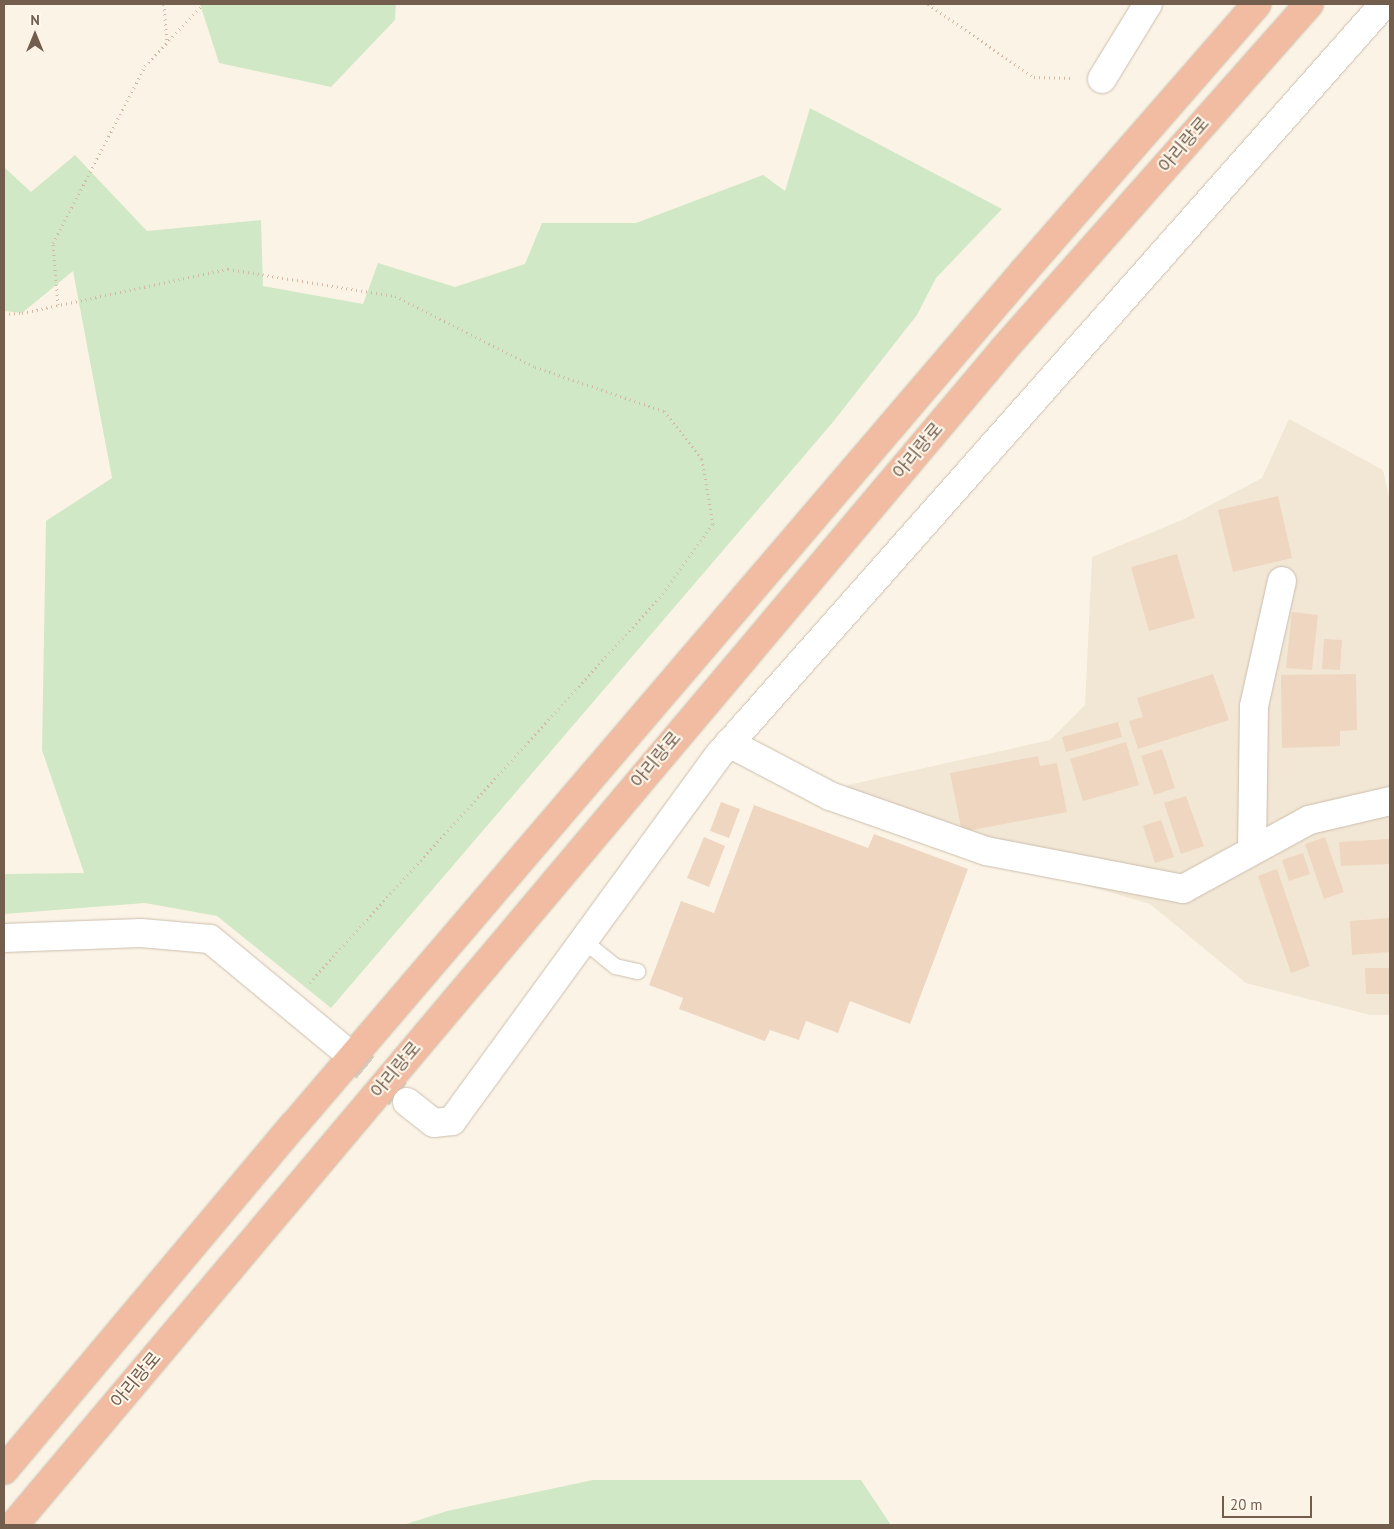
<!DOCTYPE html>
<html>
<head>
<meta charset="utf-8">
<style>
  body { margin:0 }
  #map { position:relative; width:1394px; height:1529px; overflow:hidden; background:#fbf4e6; font-family:"PT Sans","Noto Sans KR",sans-serif }
  div>[style] { position:absolute }
  .residential>* { inset:0; background:#f2e7d5 }
  .green>* { inset:0; background:#d1e8c6 }
  .building>* { inset:0; background:#eed6c0 }
  .street-tunnel>* { height:28px; margin-top:-14px; transform-origin:0; background:repeating-linear-gradient(90deg,#d9cec0 0 28px,transparent 0 42px) }
  .path>* { height:3px; margin-top:-1.5px; transform-origin:0; background:repeating-linear-gradient(90deg,#d3b9a3 0 1px,transparent 0 5px) }
  .roads { filter:drop-shadow(0 0 1px #ccbdad) drop-shadow(0 0 1px #ccbdad) }
  .lane>* { height:15px; margin:-7.5px; padding:0 7.5px; transform-origin:7.5px; border-radius:7.5px; background:#fff }
  .street>* { height:28px; margin:-14px; padding:0 14px; transform-origin:14px; border-radius:14px; background:#fff }
  .highway>* { height:28px; margin:-14px; padding:0 14px; transform-origin:14px; border-radius:14px; background:#f1bca1 }
  span { translate:-50% -50%; white-space:nowrap; text-align:center; line-height:1.15; -webkit-text-stroke:4px #fef8ec; paint-order:stroke }
  .street-label { font-size:18px; color:#735d4d }
  .frame { position:absolute; inset:0; border:5px solid #735d4d; pointer-events:none }
  .north { position:absolute; left:10px; top:10px; width:50px; height:50px; -webkit-text-stroke:4px #fef8ec; paint-order:stroke; rotate:0deg; font-size:14px; font-weight:700; line-height:20px; text-align:center; color:#735d4d }
  .north::after { content:''; display:block; margin:auto; width:18px; height:22px; background:#735d4d; clip-path:polygon(50% 0,100% 100%,50% 72%,0 100%) }
  .scale { position:absolute; left:1222px; top:1496px; width:90px; height:22px; box-sizing:border-box; border:2px solid #735d4d; border-top:0; padding-left:6px; font-size:15px; line-height:18px; white-space:nowrap; color:#735d4d; -webkit-text-stroke:4px #fef8ec; paint-order:stroke }
</style>
</head>
<body>
<div id="map">
  <div class="residential">
    <i style="clip-path:polygon(1289px 419px,1383px 470px,1390px 501px,1390px 1015px,1370px 1015px,1246px 983px,1150px 904px,825px 809px,848px 785px,1050px 740px,1085px 705px,1092px 557px,1182px 520px,1262px 478px)"></i>
  </div>
  <div class="green">
    <i style="clip-path:polygon(200px 4px,396px 4px,395px 20px,331px 87px,219px 63px)"></i>
    <i style="clip-path:polygon(810px 108px,1002px 209px,936px 278px,917px 315px,833px 422px,331px 1008px,217px 916px,145px 903px,4px 914px,4px 874px,84px 873px,42px 750px,46px 521px,112px 478px,73px 271px,22px 313px,4px 311px,4px 167px,31px 192px,75px 155px,147px 231px,261px 220px,263px 286px,363px 304px,378px 263px,455px 287px,525px 264px,542px 223px,636px 223px,763px 175px,785px 191px)"></i>
    <i style="clip-path:polygon(593px 1480px,861px 1480px,891px 1525px,403px 1525px,447px 1511px)"></i>
  </div>
  <div class="building">
    <i style="clip-path:polygon(1278px 496px,1292px 558px,1233px 572px,1218px 510px)"></i>
    <i style="clip-path:polygon(1177px 554px,1195px 618px,1149px 631px,1131px 567px)"></i>
    <i style="clip-path:polygon(1292px 612px,1318px 615px,1312px 670px,1286px 668px)"></i>
    <i style="clip-path:polygon(1324px 639px,1342px 640px,1340px 670px,1322px 669px)"></i>
    <i style="clip-path:polygon(1213px 674px,1229px 720px,1138px 749px,1129px 721px,1143px 717px,1137px 698px)"></i>
    <i style="clip-path:polygon(1356px 674px,1357px 730px,1340px 731px,1340px 746px,1282px 748px,1281px 675px)"></i>
    <i style="clip-path:polygon(1118px 722px,1122px 737px,1066px 752px,1062px 737px)"></i>
    <i style="clip-path:polygon(1126px 742px,1139px 785px,1083px 801px,1070px 759px)"></i>
    <i style="clip-path:polygon(1162px 749px,1175px 788px,1154px 795px,1141px 756px)"></i>
    <i style="clip-path:polygon(1038px 756px,1040px 766px,1057px 763px,1067px 812px,962px 832px,950px 773px)"></i>
    <i style="clip-path:polygon(1186px 796px,1204px 846px,1181px 854px,1164px 803px)"></i>
    <i style="clip-path:polygon(721px 802px,740px 809px,729px 838px,710px 831px)"></i>
    <i style="clip-path:polygon(754px 805px,868px 848px,874px 834px,968px 869px,910px 1024px,850px 1001px,838px 1033px,806px 1021px,799px 1040px,770px 1030px,765px 1041px,679px 1009px,683px 998px,649px 985px,681px 901px,714px 913px)"></i>
    <i style="clip-path:polygon(1161px 820px,1174px 857px,1155px 863px,1143px 826px)"></i>
    <i style="clip-path:polygon(704px 837px,725px 846px,709px 887px,687px 878px)"></i>
    <i style="clip-path:polygon(1325px 837px,1344px 892px,1324px 899px,1305px 844px)"></i>
    <i style="clip-path:polygon(1390px 839px,1390px 864px,1341px 866px,1339px 842px)"></i>
    <i style="clip-path:polygon(1303px 853px,1310px 874px,1289px 881px,1282px 860px)"></i>
    <i style="clip-path:polygon(1277px 869px,1310px 966px,1291px 973px,1258px 876px)"></i>
    <i style="clip-path:polygon(1390px 918px,1390px 952px,1352px 955px,1350px 921px)"></i>
    <i style="clip-path:polygon(1365px 968px,1390px 968px,1390px 994px,1366px 994px)"></i>
  </div>
  <div class="street-tunnel">
    <i style="left:344px;top:1050px;width:82px;rotate:39.5deg"></i>
  </div>
  <div class="path">
    <i style="left:164px;top:4px;width:40px;rotate:85.7deg"></i>
    <i style="left:928px;top:4px;width:129px;rotate:34.6deg"></i>
    <i style="left:1034px;top:77px;width:40px;rotate:1.4deg"></i>
    <i style="left:58px;top:305px;width:62px;rotate:-94.6deg"></i>
    <i style="left:53px;top:243px;width:199px;rotate:-62.5deg"></i>
    <i style="left:145px;top:66px;width:85px;rotate:-46.9deg"></i>
    <i style="left:4px;top:314px;width:18px;rotate:-3deg"></i>
    <i style="left:22px;top:313px;width:211px;rotate:-12.1deg"></i>
    <i style="left:228px;top:269px;width:169px;rotate:9.2deg"></i>
    <i style="left:395px;top:296px;width:157px;rotate:26.9deg"></i>
    <i style="left:535px;top:367px;width:136px;rotate:18.8deg"></i>
    <i style="left:664px;top:411px;width:61px;rotate:51.6deg"></i>
    <i style="left:702px;top:459px;width:66px;rotate:80.4deg"></i>
    <i style="left:713px;top:524px;width:90px;rotate:126deg"></i>
    <i style="left:660px;top:597px;width:522px;rotate:132.28deg"></i>
  </div>
  <div class="roads">
    <div class="lane">
      <i style="left:584px;top:941px;width:40px;rotate:39deg"></i>
      <i style="left:615px;top:966px;width:23px;rotate:13deg"></i>
    </div>
    <div class="street">
      <i style="left:1102px;top:79px;width:88px;rotate:-58.5deg"></i>
      <i style="left:729px;top:743px;width:114px;rotate:27.7deg"></i>
      <i style="left:830px;top:796px;width:165px;rotate:19.4deg"></i>
      <i style="left:986px;top:851px;width:201px;rotate:10.9deg"></i>
      <i style="left:1183px;top:889px;width:144px;rotate:-28.7deg"></i>
      <i style="left:1309px;top:820px;width:83px;rotate:-13.2deg"></i>
      <i style="left:1252px;top:851px;width:145px;rotate:-89.2deg"></i>
      <i style="left:1254px;top:706px;width:128px;rotate:-77.4deg"></i>
      <i style="left:4px;top:938px;width:137px;rotate:-2.1deg"></i>
      <i style="left:141px;top:933px;width:69px;rotate:5deg"></i>
      <i style="left:210px;top:939px;width:174px;rotate:39.6deg"></i>
      <i style="left:407px;top:1102px;width:34px;rotate:38deg"></i>
      <i style="left:434px;top:1123px;width:18px;rotate:-6deg"></i>
      <i style="left:452px;top:1121px;width:454px;rotate:-53.9deg"></i>
      <i style="left:720px;top:754px;width:1002px;rotate:-48.48deg"></i>
    </div>
    <div class="highway">
      <i style="left:4px;top:1470px;width:449px;rotate:-50deg"></i>
      <i style="left:293px;top:1126px;width:1125px;rotate:-49.47deg"></i>
      <i style="left:1024px;top:271px;width:354px;rotate:-48.9deg"></i>
      <i style="left:14px;top:1525px;width:1536px;rotate:-49.91deg"></i>
      <i style="left:1003px;top:350px;width:462px;rotate:-48.5deg"></i>
    </div>
  </div>
  <div class="street-label">
    <span style="left:1184px;top:145px;rotate:-49deg">아리랑로</span>
    <span style="left:918px;top:451px;rotate:-50deg">아리랑로</span>
    <span style="left:656px;top:760px;rotate:-50deg">아리랑로</span>
    <span style="left:396px;top:1070px;rotate:-50deg">아리랑로</span>
    <span style="left:136px;top:1380px;rotate:-50deg">아리랑로</span>
  </div>
  <div class="frame"></div>
  <div class="north">N</div>
  <div class="scale">20 m</div>
</div>
</body>
</html>
